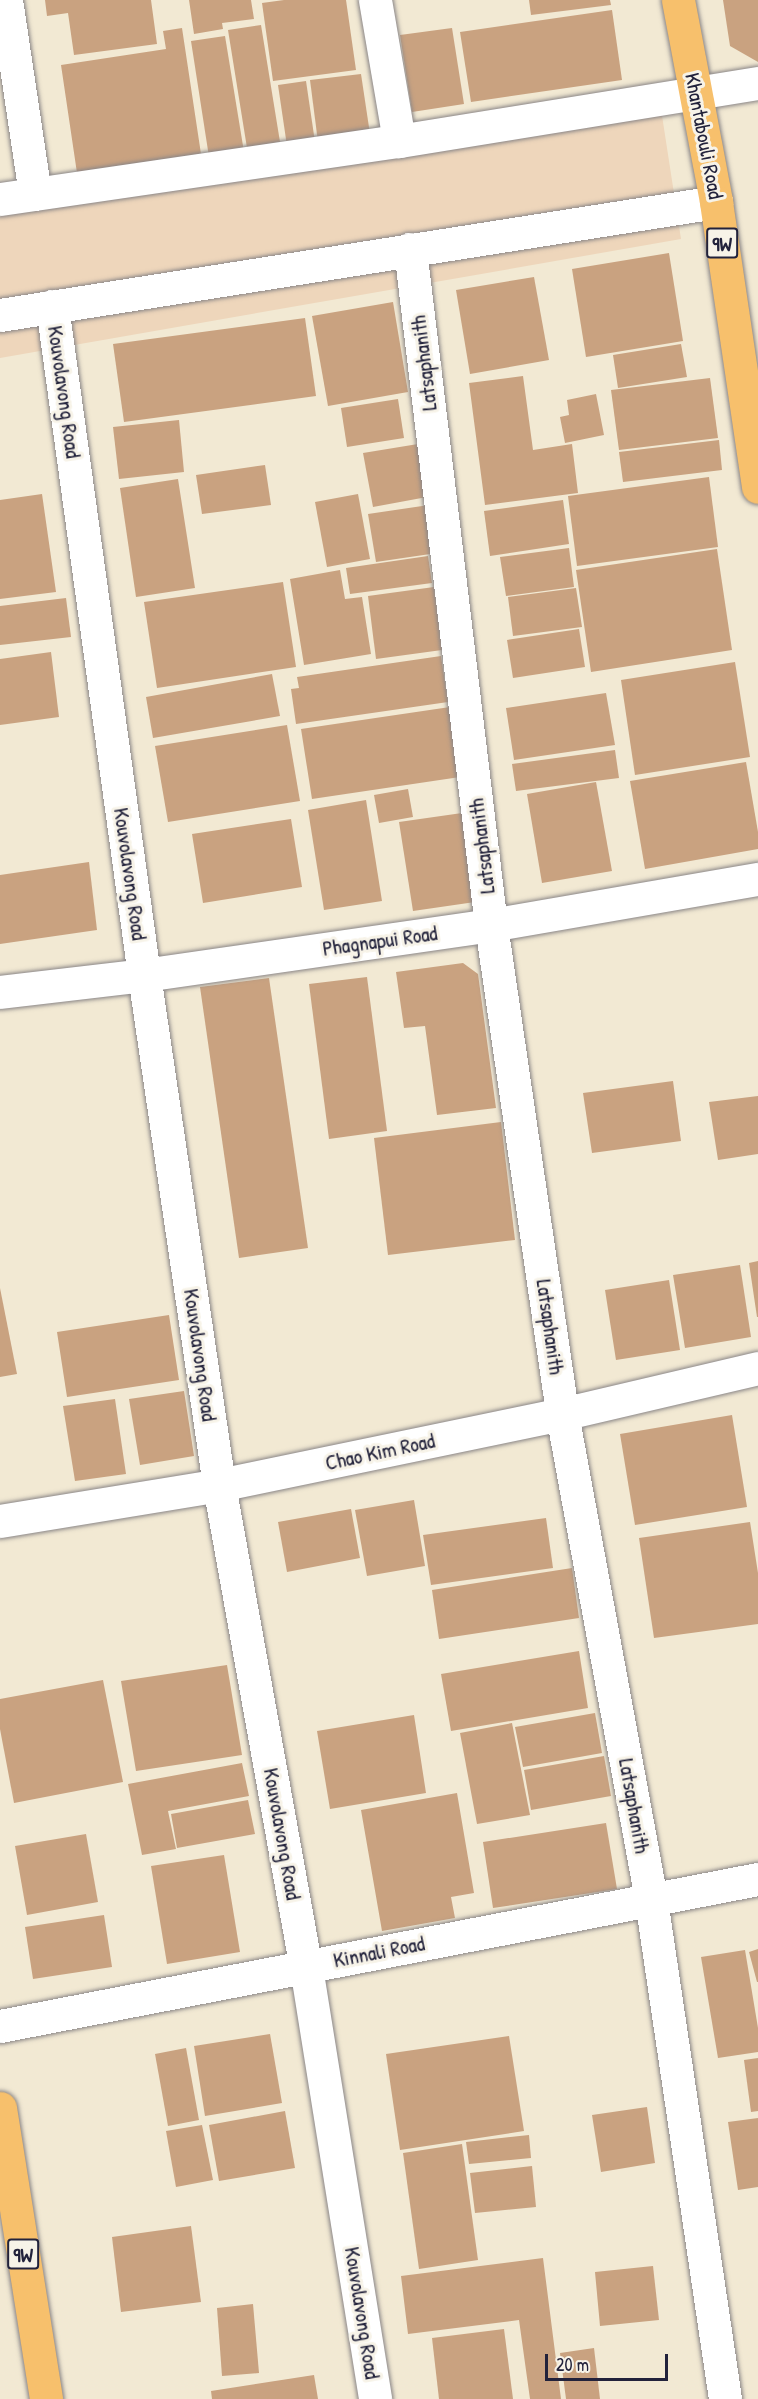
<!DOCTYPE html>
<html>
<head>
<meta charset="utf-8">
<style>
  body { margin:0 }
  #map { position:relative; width:758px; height:2399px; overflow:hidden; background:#f2e9d3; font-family:"Patrick Hand",sans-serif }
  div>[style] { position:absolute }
  .built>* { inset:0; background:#eed6bb }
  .building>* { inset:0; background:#c9a280 }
  .roads { filter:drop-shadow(0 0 2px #8a8687) drop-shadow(0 0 2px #8a8687) }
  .street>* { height:33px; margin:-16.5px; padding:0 16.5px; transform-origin:16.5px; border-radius:16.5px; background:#fff }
  .primary>* { height:33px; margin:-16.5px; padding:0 16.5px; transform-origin:16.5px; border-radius:16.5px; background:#f7c06c }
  span { translate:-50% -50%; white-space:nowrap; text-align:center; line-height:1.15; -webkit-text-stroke:6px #f7f3e8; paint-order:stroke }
  .shield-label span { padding:2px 4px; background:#f7f3e8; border:2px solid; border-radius:4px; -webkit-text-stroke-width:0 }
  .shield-label { font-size:20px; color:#22223b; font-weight:700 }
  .street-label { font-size:21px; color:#22223b }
  .scale { position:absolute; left:545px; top:2354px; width:123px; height:27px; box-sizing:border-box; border:3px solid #22223b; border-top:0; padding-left:8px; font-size:18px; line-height:21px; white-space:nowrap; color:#22223b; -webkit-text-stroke:4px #f7f3e8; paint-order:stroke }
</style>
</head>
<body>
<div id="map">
  <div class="built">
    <i style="clip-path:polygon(657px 83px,681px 239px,0 358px,0 189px)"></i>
  </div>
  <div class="building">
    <i style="clip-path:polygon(45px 0,151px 0,157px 44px,74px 55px,68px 13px,47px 16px)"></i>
    <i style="clip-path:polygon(189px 0,251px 0,254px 19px,222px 23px,223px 29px,194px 34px)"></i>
    <i style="clip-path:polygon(284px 0,346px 0,356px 70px,273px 81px,262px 3px)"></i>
    <i style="clip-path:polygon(529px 0,610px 0,611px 5px,531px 15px)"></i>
    <i style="clip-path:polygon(723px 0,758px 0,758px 62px,730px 46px)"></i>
    <i style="clip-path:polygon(612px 10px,622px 80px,471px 102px,460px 32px)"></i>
    <i style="clip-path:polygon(261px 25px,280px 142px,247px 148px,228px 30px)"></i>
    <i style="clip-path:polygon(182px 28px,201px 154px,77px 173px,61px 65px,166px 49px,163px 31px)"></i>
    <i style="clip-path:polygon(452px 28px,464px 104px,412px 112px,400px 35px)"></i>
    <i style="clip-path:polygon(225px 36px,244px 152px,209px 157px,191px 41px)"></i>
    <i style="clip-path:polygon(361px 74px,370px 134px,318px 142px,310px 80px)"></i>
    <i style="clip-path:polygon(306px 81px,315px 142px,287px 146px,278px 85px)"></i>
    <i style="clip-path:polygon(669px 253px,683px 341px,586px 357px,572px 269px)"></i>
    <i style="clip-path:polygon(534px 277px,549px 360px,470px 374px,456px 290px)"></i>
    <i style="clip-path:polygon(393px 302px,408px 392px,328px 406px,312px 316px)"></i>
    <i style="clip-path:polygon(305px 318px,316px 396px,124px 422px,113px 344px)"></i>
    <i style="clip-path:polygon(681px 344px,687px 377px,618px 388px,613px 355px)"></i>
    <i style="clip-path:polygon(523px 376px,533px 450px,572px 444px,578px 493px,485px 505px,469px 383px)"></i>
    <i style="clip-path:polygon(710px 378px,718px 438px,619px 450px,611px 390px)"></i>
    <i style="clip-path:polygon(596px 394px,604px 435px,565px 443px,560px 417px,569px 415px,567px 400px)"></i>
    <i style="clip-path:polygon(398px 399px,404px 438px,347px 447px,341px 408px)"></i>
    <i style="clip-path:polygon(179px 420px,184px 472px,119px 479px,113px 427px)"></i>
    <i style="clip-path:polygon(719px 440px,722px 470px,623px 482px,619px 452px)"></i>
    <i style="clip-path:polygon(418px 444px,427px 497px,373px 507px,363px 453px)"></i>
    <i style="clip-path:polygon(265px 465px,271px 505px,202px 514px,196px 475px)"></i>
    <i style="clip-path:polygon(709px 477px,718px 547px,577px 566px,568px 496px)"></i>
    <i style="clip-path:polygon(178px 479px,195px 588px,136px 597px,120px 488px)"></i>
    <i style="clip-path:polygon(42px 494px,56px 592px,0 599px,0 500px)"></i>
    <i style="clip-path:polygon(358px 494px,370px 559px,327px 567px,315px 502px)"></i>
    <i style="clip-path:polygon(563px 500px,569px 544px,490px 556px,484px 511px)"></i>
    <i style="clip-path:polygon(429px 505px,437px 553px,376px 562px,368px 514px)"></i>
    <i style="clip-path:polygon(569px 548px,574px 587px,506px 596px,500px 557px)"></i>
    <i style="clip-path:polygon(717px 549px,732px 650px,591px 672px,576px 570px)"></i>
    <i style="clip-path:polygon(428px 556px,432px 583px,350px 594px,346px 568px)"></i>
    <i style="clip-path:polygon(340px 570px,345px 599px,362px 597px,371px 654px,304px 665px,290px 579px)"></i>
    <i style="clip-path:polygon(283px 582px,296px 667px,157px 688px,144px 602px)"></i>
    <i style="clip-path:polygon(434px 587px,442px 650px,376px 659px,368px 596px)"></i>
    <i style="clip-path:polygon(576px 588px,582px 627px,513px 636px,508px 597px)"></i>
    <i style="clip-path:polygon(66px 598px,71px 637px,0 645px,0 606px)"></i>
    <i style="clip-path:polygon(579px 629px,585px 667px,513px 678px,507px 640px)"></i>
    <i style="clip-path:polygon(51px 652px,59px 717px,0 725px,0 659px)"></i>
    <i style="clip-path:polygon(441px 656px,448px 702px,296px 724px,291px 689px,299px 688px,297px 677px)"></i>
    <i style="clip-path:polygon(735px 662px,750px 757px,635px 775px,621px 680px)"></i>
    <i style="clip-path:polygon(272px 674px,280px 716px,153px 738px,146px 697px)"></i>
    <i style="clip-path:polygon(606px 693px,615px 745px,514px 760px,506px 708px)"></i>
    <i style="clip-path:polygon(450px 707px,460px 777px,312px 799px,301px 729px)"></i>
    <i style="clip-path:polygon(287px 725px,300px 801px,168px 822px,155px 746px)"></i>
    <i style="clip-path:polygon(615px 750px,619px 778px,516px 791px,512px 764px)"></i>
    <i style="clip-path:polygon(746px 762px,758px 832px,758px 849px,645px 869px,630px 781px)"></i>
    <i style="clip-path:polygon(596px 782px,612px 871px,542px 883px,527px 794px)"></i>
    <i style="clip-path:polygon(408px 789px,413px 817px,379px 823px,374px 795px)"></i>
    <i style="clip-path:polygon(366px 800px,382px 901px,324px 910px,308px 810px)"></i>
    <i style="clip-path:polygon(462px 813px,475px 902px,413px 911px,399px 822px)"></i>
    <i style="clip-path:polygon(291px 819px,302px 887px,203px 903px,192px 834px)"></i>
    <i style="clip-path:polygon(89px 862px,97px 930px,0 944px,0 875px)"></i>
    <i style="clip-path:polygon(463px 963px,478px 974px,496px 1108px,437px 1115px,425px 1026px,404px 1028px,396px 972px)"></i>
    <i style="clip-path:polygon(367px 977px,387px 1131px,329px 1139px,309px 984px)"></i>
    <i style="clip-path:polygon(269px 978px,308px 1248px,239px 1258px,200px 987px)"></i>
    <i style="clip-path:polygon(673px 1081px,681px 1141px,592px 1153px,583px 1093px)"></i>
    <i style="clip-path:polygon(758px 1096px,758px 1154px,718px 1160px,709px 1102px)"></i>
    <i style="clip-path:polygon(501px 1122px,515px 1240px,388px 1255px,374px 1138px)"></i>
    <i style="clip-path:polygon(758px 1261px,758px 1317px,757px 1317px,749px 1263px)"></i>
    <i style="clip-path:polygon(740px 1265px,751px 1337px,685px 1348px,673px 1275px)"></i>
    <i style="clip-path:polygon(669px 1280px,680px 1350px,616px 1360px,605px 1290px)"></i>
    <i style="clip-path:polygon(0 1288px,17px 1374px,0 1377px)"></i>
    <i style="clip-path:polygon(169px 1315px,179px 1380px,67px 1397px,57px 1332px)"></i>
    <i style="clip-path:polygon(184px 1391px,194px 1456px,140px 1465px,129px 1399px)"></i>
    <i style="clip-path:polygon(115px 1399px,126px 1474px,75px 1481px,63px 1406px)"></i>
    <i style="clip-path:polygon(732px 1415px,747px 1507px,635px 1525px,620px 1434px)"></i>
    <i style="clip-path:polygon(414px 1500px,425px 1566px,367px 1576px,355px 1510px)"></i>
    <i style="clip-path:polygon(351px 1509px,360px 1558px,287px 1572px,278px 1522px)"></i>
    <i style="clip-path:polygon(546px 1518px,553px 1568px,431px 1585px,423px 1535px)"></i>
    <i style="clip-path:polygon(750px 1522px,758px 1573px,758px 1624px,654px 1638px,639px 1538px)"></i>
    <i style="clip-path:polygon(572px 1568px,579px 1618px,439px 1639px,432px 1590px)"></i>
    <i style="clip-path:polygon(579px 1651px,588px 1708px,451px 1731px,441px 1674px)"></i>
    <i style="clip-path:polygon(227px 1665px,242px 1755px,136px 1771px,121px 1681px)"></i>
    <i style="clip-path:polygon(103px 1680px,123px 1782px,14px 1803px,0 1729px,0 1699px)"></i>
    <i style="clip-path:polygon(595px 1713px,602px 1753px,523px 1767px,515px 1727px)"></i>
    <i style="clip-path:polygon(414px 1715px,426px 1793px,330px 1809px,317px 1731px)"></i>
    <i style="clip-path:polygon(512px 1723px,530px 1815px,477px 1824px,460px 1733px)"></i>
    <i style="clip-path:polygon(604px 1756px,611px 1796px,531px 1810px,524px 1770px)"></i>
    <i style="clip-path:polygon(242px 1763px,249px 1796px,168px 1811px,176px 1849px,142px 1855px,128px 1784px)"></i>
    <i style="clip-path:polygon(457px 1793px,474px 1893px,451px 1897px,455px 1918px,382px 1931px,361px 1810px)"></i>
    <i style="clip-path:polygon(248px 1800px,255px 1834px,177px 1848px,171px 1814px)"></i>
    <i style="clip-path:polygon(606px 1823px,617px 1889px,493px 1908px,483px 1842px)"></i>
    <i style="clip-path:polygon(86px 1834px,98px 1902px,27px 1915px,15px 1846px)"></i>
    <i style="clip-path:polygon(224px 1855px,240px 1952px,167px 1964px,151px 1866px)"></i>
    <i style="clip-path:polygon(104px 1915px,112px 1967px,33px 1979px,25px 1927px)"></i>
    <i style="clip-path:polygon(758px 1949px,758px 1982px,757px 1982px,749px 1952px)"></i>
    <i style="clip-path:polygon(745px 1950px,758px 2028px,758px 2052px,718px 2058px,701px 1957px)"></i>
    <i style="clip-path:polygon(270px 2034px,282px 2103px,205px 2116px,194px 2046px)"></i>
    <i style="clip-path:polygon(509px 2036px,524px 2131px,400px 2150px,386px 2054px)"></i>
    <i style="clip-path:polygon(186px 2048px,199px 2120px,168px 2126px,155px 2054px)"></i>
    <i style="clip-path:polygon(758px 2058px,758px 2111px,751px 2112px,744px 2060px)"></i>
    <i style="clip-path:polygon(647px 2107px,655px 2163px,601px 2172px,592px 2115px)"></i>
    <i style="clip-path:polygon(285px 2111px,295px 2168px,219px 2181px,209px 2125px)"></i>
    <i style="clip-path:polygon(758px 2118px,758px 2187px,738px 2190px,728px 2122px)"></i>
    <i style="clip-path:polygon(202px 2125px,213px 2180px,176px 2187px,166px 2131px)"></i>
    <i style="clip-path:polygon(529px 2135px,531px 2158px,469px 2164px,466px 2142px)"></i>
    <i style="clip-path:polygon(462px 2144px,478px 2260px,419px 2269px,403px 2153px)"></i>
    <i style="clip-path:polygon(532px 2166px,536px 2207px,475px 2213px,470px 2173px)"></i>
    <i style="clip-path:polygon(191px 2226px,201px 2302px,121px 2312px,112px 2237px)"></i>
    <i style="clip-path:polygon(543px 2258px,561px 2399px,530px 2399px,519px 2320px,408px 2334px,401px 2276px)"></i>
    <i style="clip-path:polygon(653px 2266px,659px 2320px,600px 2326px,595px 2272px)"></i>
    <i style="clip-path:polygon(253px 2304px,259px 2373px,222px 2376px,217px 2308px)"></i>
    <i style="clip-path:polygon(504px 2329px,513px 2399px,439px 2399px,432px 2338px)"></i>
    <i style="clip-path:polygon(594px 2348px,600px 2399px,566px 2399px,560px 2353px)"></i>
    <i style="clip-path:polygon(314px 2375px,318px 2399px,212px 2399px,211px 2391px)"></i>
  </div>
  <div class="roads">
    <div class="street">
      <i style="left:6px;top:0;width:196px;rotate:81.5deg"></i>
      <i style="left:375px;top:0;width:143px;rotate:80.3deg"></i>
      <i style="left:0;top:199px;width:403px;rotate:-8.3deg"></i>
      <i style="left:399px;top:141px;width:364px;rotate:-9.2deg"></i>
      <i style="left:410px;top:249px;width:681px;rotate:83.17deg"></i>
      <i style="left:491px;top:925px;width:494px;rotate:81.7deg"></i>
      <i style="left:562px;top:1414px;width:494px;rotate:79.6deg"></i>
      <i style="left:651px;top:1900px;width:504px;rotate:81.56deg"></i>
      <i style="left:52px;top:306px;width:675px;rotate:82.17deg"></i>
      <i style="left:144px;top:975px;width:515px;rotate:81.63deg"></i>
      <i style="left:219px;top:1485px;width:490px;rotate:79.8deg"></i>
      <i style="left:306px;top:1967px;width:437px;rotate:80.9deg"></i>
      <i style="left:0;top:315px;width:725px;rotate:-8.97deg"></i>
      <i style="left:0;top:992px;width:145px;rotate:-6.7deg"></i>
      <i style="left:144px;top:975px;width:351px;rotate:-8.2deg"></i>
      <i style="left:491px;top:925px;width:271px;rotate:-9.8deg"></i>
      <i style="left:0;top:1521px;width:222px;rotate:-9.3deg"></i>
      <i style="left:219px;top:1485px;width:350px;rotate:-11.7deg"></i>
      <i style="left:562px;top:1414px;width:201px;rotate:-13.2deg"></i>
      <i style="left:0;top:2026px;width:772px;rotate:-10.98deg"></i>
    </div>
    <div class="primary">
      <i style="left:678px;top:0;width:206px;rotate:79.3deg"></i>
      <i style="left:716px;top:202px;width:288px;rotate:81.6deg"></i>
      <i style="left:0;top:2108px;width:295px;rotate:81deg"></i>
    </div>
  </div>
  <div class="shield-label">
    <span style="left:722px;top:243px">9W</span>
    <span style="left:23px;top:2254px">9W</span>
  </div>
  <div class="street-label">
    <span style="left:704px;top:136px;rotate:79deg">Khantabouli Road</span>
    <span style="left:424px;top:363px;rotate:-97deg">Latsaphanith</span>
    <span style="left:64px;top:392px;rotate:82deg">Kouvolavong Road</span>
    <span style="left:482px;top:846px;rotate:-97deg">Latsaphanith</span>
    <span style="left:130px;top:874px;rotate:82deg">Kouvolavong Road</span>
    <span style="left:380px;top:941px;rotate:-8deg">Phagnapui Road</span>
    <span style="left:550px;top:1327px;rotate:82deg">Latsaphanith</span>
    <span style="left:200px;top:1355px;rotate:82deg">Kouvolavong Road</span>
    <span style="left:380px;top:1452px;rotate:-12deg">Chao Kim Road</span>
    <span style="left:634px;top:1806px;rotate:80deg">Latsaphanith</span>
    <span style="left:282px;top:1834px;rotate:80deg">Kouvolavong Road</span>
    <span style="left:379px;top:1952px;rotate:-11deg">Kinnali Road</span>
    <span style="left:362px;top:2313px;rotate:81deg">Kouvolavong Road</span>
  </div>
  <div class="scale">20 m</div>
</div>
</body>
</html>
